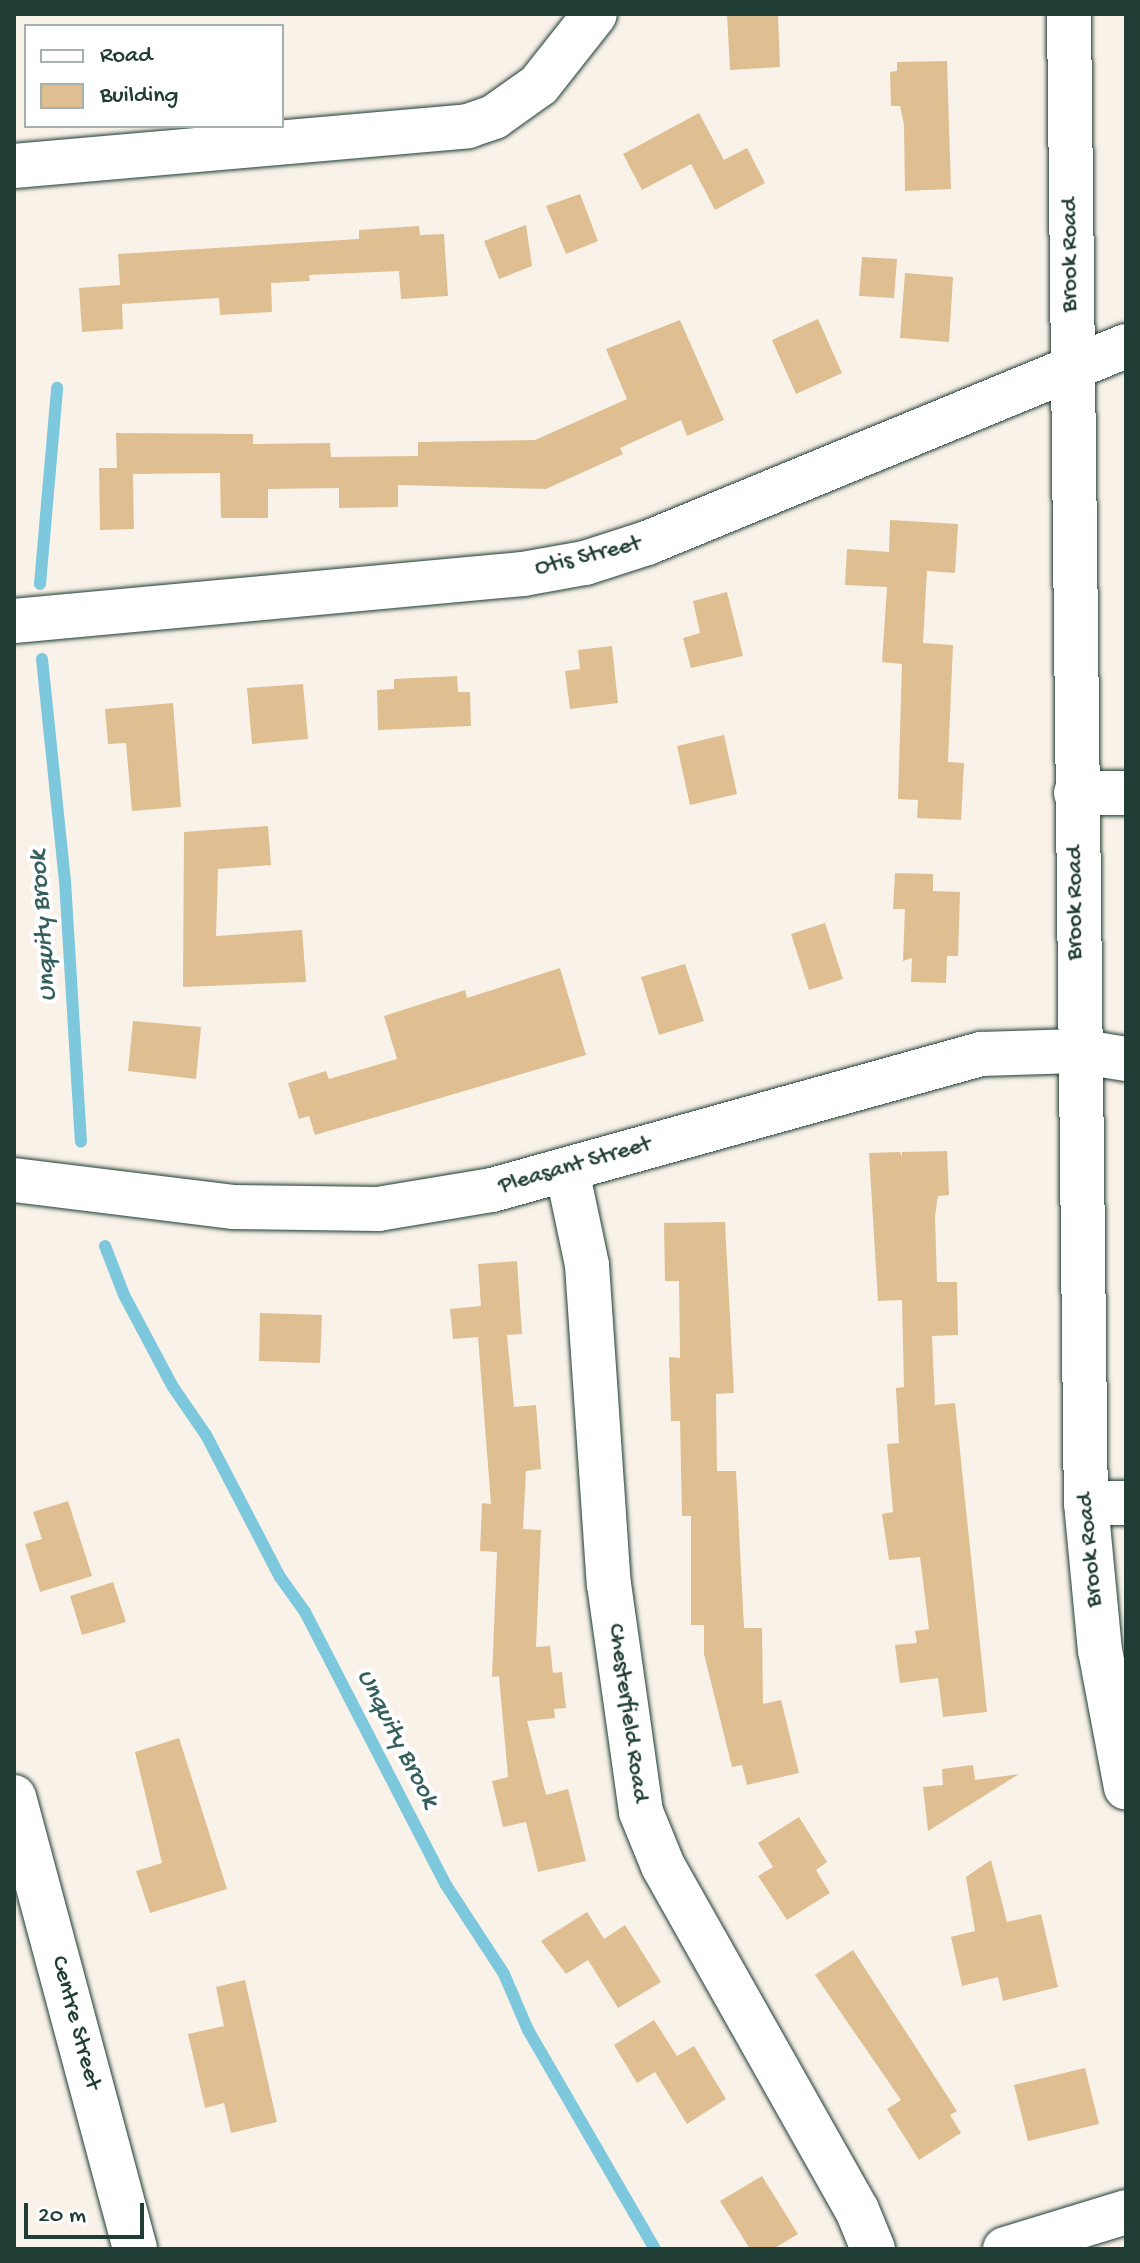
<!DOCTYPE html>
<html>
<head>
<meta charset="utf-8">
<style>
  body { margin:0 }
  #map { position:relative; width:1140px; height:2263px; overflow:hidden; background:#f9f2e9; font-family:"Gochi Hand",sans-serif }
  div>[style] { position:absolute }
  .stream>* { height:12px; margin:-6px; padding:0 6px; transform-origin:6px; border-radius:6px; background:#7dc8dd }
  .building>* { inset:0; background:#dfbf92 }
  .roads { filter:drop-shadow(0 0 2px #1f3d34) drop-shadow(0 0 2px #1f3d34) }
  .minor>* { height:44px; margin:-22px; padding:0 22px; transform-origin:22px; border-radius:22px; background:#fff }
  .tertiary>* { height:44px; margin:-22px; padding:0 22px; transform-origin:22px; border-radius:22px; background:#fff }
  .primary>* { height:44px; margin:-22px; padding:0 22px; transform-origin:22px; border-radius:22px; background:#fff }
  span { translate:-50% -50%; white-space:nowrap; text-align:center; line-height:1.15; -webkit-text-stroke:8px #fff; paint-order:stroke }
  .street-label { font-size:24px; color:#1f3d34 }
  .water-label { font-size:26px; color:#36605e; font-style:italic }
  .frame { position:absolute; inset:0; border:16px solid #1f3d34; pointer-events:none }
  .legend { position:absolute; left:24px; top:24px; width:260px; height:104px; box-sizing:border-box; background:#fff; border:2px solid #a5b1ae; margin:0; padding:10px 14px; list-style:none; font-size:24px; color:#1f3d34 }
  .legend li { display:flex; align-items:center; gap:16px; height:40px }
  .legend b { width:40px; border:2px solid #a5b1ae }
  .scale { position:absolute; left:24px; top:2203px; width:120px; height:36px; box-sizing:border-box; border:4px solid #1f3d34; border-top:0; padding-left:10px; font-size:24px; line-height:28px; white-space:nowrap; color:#1f3d34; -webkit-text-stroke:6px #fff; paint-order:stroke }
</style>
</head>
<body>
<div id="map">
  <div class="stream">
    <i style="left:40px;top:584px;width:197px;rotate:-85deg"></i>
    <i style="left:42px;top:659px;width:223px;rotate:84.1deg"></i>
    <i style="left:65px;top:881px;width:261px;rotate:86.5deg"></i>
    <i style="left:105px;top:1246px;width:53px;rotate:68.8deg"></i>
    <i style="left:124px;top:1295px;width:104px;rotate:62deg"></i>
    <i style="left:173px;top:1387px;width:58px;rotate:55.5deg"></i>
    <i style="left:206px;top:1435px;width:160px;rotate:62.5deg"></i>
    <i style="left:280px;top:1577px;width:43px;rotate:54.5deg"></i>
    <i style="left:305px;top:1612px;width:307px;rotate:62.7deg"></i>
    <i style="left:446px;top:1885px;width:106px;rotate:56.9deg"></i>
    <i style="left:504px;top:1974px;width:61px;rotate:66.8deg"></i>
    <i style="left:528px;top:2030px;width:253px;rotate:59.9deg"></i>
  </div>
  <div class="building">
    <i style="clip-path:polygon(727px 14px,778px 14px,780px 67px,730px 70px)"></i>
    <i style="clip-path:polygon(947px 61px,951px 189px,905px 191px,904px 125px,900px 106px,891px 106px,890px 72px,897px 71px,897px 62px)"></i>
    <i style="clip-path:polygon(699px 113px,724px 160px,747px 148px,765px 183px,715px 210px,691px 164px,642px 190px,623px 154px)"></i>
    <i style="clip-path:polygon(580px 194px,598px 241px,566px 254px,546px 206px)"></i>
    <i style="clip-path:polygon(526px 225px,532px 266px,499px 279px,484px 241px)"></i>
    <i style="clip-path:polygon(419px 226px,420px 235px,444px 234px,448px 296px,401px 299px,399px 271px,309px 275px,310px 281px,271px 283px,272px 312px,220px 315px,219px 298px,122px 304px,123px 329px,82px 332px,79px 288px,120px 285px,118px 254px,359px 239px,359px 230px)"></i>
    <i style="clip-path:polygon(862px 257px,897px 259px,894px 298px,859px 296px)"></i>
    <i style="clip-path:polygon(905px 273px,953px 277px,949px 342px,900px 338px)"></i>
    <i style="clip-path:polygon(818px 319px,842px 373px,796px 394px,772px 340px)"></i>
    <i style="clip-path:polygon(680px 320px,724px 420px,687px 436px,681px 420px,620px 448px,623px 454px,546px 489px,398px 485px,398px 507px,339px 508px,339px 488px,268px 489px,268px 518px,221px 518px,220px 473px,133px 474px,134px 529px,100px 530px,99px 468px,117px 468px,116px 433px,253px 434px,253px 444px,330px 443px,331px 457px,418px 456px,418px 442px,535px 440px,627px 399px,606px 349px)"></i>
    <i style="clip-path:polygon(890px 520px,958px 524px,955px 573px,927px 571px,923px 643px,953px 645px,948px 762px,964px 763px,961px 820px,917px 818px,918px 800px,898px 799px,902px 664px,882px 662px,887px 587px,845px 585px,847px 549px,889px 552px)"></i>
    <i style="clip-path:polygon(727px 592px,743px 656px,691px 668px,683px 638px,700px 633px,693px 601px)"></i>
    <i style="clip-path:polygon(612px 646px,618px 703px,570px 709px,565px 671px,580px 669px,578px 650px)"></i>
    <i style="clip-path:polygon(457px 676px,458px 692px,470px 692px,471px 726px,378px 730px,377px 690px,394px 689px,394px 679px)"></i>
    <i style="clip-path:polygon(303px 684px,308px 739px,252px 744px,247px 688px)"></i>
    <i style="clip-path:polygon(173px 703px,181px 807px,132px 811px,126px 743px,108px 744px,105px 709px)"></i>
    <i style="clip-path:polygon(724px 735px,737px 794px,690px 805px,677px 746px)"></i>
    <i style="clip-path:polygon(268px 826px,271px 865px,218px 869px,216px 936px,302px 930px,306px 982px,183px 987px,184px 832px)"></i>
    <i style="clip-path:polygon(895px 873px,933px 874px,933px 891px,960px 892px,958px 956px,947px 956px,946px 983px,911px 982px,912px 958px,903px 961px,905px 909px,893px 909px)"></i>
    <i style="clip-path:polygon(825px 923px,843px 979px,809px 990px,791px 934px)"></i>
    <i style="clip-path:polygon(685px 964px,704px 1021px,659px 1035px,641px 977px)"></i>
    <i style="clip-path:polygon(560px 968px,586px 1055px,315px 1135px,309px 1116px,299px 1119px,288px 1083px,326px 1071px,329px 1079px,397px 1059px,384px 1016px,465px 990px,467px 998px)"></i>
    <i style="clip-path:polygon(133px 1021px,201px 1027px,196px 1079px,128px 1071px)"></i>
    <i style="clip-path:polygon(947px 1151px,949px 1195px,938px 1196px,935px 1216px,937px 1282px,957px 1282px,958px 1335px,932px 1336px,935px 1405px,955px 1403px,987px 1712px,943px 1717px,938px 1678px,900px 1683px,895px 1645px,917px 1643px,915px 1631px,929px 1629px,920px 1557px,889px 1560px,882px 1514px,893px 1512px,887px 1444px,899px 1443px,896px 1388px,904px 1387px,902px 1300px,878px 1301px,869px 1153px,900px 1152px,902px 1157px,902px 1152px)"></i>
    <i style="clip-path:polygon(725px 1222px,734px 1393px,716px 1394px,717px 1471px,736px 1471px,744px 1628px,762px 1628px,763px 1704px,781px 1700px,799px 1773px,747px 1785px,742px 1765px,732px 1767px,704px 1654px,704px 1625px,691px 1625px,691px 1516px,682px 1516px,680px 1421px,671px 1421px,669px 1357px,680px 1358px,679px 1281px,665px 1281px,664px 1223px)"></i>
    <i style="clip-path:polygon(517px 1261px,522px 1334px,507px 1335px,514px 1407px,536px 1405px,541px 1469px,526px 1471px,523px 1529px,541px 1530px,536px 1647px,550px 1646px,553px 1673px,562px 1672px,566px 1708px,554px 1709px,555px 1718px,527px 1721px,546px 1795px,568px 1789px,586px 1861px,538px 1872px,526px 1822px,503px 1827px,492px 1781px,508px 1777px,499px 1676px,492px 1677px,497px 1552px,480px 1551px,482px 1503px,491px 1504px,478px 1337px,453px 1339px,450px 1309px,481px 1306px,478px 1264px)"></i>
    <i style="clip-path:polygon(260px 1313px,322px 1315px,320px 1363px,259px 1361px)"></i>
    <i style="clip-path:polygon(68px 1501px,92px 1576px,40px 1592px,25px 1544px,42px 1539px,33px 1512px)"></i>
    <i style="clip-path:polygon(113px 1582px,126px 1622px,82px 1635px,70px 1596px)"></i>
    <i style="clip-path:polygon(179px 1738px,227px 1889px,150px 1913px,136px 1871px,162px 1863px,135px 1752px)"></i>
    <i style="clip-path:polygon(973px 1765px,975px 1780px,1019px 1774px,928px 1831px,923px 1787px,943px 1785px,942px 1769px)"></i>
    <i style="clip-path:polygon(799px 1817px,827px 1862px,816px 1870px,830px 1893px,787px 1920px,758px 1876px,773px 1867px,758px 1843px)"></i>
    <i style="clip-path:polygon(991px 1860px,1007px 1922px,1041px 1914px,1058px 1987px,1003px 2001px,998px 1977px,962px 1986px,951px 1937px,975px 1931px,966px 1877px)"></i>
    <i style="clip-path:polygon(587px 1912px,604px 1939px,625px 1925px,661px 1982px,618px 2008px,588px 1960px,566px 1974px,541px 1941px)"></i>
    <i style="clip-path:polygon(853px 1950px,957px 2111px,950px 2115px,961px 2133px,919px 2160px,887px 2109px,901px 2100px,815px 1975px)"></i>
    <i style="clip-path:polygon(245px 1980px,277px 2122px,231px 2133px,224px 2103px,205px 2108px,188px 2034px,224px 2026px,216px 1987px)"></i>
    <i style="clip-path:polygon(654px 2020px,677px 2056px,694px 2046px,726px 2099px,687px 2124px,655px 2072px,637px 2083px,614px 2045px)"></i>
    <i style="clip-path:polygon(1085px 2068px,1099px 2124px,1028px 2141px,1014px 2085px)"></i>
    <i style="clip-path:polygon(762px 2176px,798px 2234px,773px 2249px,750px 2249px,720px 2201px)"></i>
  </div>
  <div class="roads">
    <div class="minor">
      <i style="left:14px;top:166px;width:456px;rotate:-5deg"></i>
      <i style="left:468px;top:126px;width:28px;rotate:-19deg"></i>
      <i style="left:494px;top:117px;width:55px;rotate:-35.4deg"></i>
      <i style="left:539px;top:85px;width:90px;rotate:-51.7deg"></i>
      <i style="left:14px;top:621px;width:511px;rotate:-5.28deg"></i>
      <i style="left:523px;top:574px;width:63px;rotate:-10.1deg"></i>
      <i style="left:585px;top:563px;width:65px;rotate:-17.9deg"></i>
      <i style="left:647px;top:543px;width:518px;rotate:-22.36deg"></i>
      <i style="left:1076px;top:793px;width:50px"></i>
      <i style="left:567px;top:1170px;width:97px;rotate:78.1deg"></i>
      <i style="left:587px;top:1265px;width:320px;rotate:86.1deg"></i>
      <i style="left:609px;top:1584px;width:230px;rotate:82deg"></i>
      <i style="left:641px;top:1812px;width:58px;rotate:67.8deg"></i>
      <i style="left:663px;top:1866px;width:395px;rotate:60.6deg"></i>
      <i style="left:857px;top:2210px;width:42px;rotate:67.7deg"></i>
      <i style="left:1086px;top:1503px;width:40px"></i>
      <i style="left:1005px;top:2249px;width:127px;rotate:-17deg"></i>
    </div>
    <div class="tertiary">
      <i style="left:14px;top:1180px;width:222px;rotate:7deg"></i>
      <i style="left:234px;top:1207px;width:144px;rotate:0.8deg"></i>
      <i style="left:378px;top:1209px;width:116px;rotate:-9.5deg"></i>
      <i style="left:492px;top:1190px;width:508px;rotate:-15.54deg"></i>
      <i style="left:981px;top:1054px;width:96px;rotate:-1.8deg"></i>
      <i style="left:1077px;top:1051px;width:50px;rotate:9.3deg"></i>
      <i style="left:14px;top:1797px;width:468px;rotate:75deg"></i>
    </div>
    <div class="primary">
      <i style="left:1069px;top:14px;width:1489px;rotate:89.35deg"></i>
      <i style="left:1086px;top:1503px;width:148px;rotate:84.6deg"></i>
      <i style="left:1100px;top:1650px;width:140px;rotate:79.3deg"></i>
    </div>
  </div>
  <div class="street-label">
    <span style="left:1071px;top:255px;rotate:-90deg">Brook Road</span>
    <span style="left:588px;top:557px;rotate:-14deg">Otis Street</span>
    <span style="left:1076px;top:903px;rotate:-90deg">Brook Road</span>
    <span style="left:575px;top:1166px;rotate:-16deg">Pleasant Street</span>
    <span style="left:1091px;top:1550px;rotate:-95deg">Brook Road</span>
    <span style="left:627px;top:1713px;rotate:82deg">Chesterfield Road</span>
    <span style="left:75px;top:2023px;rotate:75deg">Centre Street</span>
  </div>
  <div class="water-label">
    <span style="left:45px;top:926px;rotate:-94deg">Unquity Brook</span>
    <span style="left:396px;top:1739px;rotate:63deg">Unquity Brook</span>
  </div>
  <div class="frame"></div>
  <ul class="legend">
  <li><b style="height:10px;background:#fff"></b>Road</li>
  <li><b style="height:22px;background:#dfbf92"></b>Building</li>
  </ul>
  <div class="scale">20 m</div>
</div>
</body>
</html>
